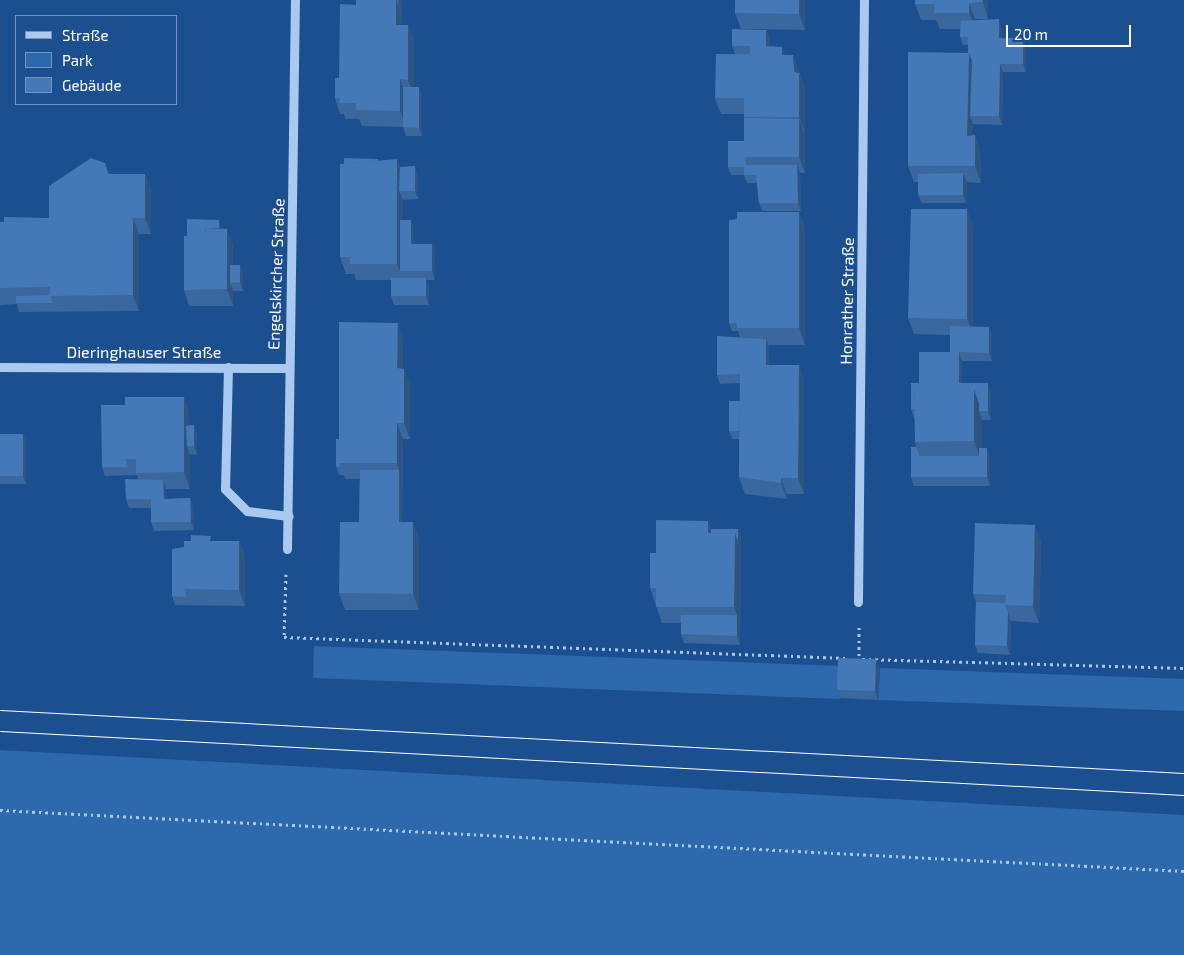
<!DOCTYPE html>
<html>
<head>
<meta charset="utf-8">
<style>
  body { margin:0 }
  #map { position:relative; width:1184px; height:955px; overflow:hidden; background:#1b4f8f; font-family:"Exo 2",sans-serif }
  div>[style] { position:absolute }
  .green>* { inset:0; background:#2e69ad }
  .path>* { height:3px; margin-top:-1.5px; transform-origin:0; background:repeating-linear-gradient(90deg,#a9c9ee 0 2.5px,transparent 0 6.5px) }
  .minor>* { height:9px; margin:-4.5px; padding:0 4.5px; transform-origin:4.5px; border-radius:4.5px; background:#a9c9ee }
  .tram>* { height:1px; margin:-0.5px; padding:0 0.5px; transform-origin:0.5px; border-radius:0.5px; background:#fff }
  .wall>* { inset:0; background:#3a679d }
  .shaded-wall>* { inset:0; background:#305480 }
  .building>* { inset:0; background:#4478b7 }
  span { translate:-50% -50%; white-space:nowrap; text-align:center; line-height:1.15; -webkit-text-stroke:4px #1b4f8f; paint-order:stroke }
  .street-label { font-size:16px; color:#fff }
  .legend { position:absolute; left:15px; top:15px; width:162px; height:90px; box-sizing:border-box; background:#1b4f8f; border:1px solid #7695bc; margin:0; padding:6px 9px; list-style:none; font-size:15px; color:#fff }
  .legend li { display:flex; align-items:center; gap:10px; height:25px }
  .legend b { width:25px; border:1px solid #7695bc }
  .scale { position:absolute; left:1006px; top:25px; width:125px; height:22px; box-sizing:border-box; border:2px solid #fff; border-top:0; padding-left:6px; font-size:15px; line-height:18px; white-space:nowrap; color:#fff; -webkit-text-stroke:4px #1b4f8f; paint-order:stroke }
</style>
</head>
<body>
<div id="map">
  <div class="green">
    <i style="clip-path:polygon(314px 646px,841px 666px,840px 699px,313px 678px)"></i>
    <i style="clip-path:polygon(880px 668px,1184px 679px,1184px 711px,878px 700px)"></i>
    <i style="clip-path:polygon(0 750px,1184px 815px,1184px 955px,0 955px)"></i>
  </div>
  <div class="path">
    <i style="left:286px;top:574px;width:63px;rotate:91.8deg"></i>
    <i style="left:284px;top:637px;width:562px;rotate:2.14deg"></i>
    <i style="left:859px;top:627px;width:32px;rotate:90deg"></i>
    <i style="left:862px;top:659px;width:322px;rotate:1.6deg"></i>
    <i style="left:0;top:810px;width:1186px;rotate:2.95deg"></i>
  </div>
  <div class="minor">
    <i style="left:0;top:367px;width:288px;rotate:0.2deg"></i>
    <i style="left:228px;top:367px;width:122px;rotate:91.4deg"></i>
    <i style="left:225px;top:489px;width:31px;rotate:45deg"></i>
    <i style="left:247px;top:511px;width:42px;rotate:6.8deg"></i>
    <i style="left:287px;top:549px;width:549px;rotate:-89.17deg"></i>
    <i style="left:858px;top:602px;width:602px;rotate:-89.43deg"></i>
  </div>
  <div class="tram">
    <i style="left:0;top:710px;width:1186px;rotate:3.05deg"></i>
    <i style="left:0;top:731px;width:1186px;rotate:3.09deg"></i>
  </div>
  <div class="wall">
    <i style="clip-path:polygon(356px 0,402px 0,402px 25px,408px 25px,414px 41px,414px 87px,419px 87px,422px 96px,422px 136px,406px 136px,403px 127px,362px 126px,359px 119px,345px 119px,344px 114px,340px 114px,335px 98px,356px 5px)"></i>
    <i style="clip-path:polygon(735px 0,805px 0,805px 30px,741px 29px,735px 13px)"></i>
    <i style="clip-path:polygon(915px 0,988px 0,988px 19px,975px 19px,975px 20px,1002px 28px,1002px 38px,1023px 38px,1026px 46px,1026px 72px,1003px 72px,1002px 125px,973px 124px,973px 135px,975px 135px,980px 151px,981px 183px,967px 182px,966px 203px,922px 203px,918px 195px,918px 182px,914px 182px,908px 166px,968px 53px,968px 45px,963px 45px,960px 37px,960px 29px,940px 29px,936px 20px,921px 20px,915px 4px)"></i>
    <i style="clip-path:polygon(766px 30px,770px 38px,769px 46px,785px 55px,799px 71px,805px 89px,805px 173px,800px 173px,801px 211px,762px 211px,759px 203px,757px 183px,747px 183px,744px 175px,731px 175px,728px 167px,744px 141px,744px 114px,721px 114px,715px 98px,735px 54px,732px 46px)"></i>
    <i style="clip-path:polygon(378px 159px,378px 161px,400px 167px,418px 175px,418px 199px,403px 200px,403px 220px,414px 228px,414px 244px,432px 244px,435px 253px,435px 280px,426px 280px,429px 286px,429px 305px,394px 305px,391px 296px,391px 280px,356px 280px,354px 274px,346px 274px,340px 257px)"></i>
    <i style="clip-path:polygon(105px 163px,109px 174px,145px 174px,151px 191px,151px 234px,139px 234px,139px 311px,19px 312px,17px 304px,0 305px,0 222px,49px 218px)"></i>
    <i style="clip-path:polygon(799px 212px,805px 228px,805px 345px,768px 345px,769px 347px,769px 365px,799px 365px,804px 382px,804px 494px,787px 494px,787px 499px,745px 494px,739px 477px,739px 439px,732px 439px,729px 431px,740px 401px,740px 383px,720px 384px,717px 375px,740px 337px,738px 331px,732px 331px,729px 323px,737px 219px)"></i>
    <i style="clip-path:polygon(973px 225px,973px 327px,992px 335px,992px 361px,962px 361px,962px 383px,991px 391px,991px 420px,982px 420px,982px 448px,990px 457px,990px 486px,914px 486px,911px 477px,916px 447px,915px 442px,915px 418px,914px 418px,911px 409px,919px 383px,950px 352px,950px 335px,914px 334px,908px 318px)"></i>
    <i style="clip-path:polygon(222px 228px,233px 245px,233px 265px,240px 265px,243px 273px,243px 291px,233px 291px,233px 306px,189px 306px,184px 290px,187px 236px)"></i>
    <i style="clip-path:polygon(403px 339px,403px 369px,410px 385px,410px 439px,403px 439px,402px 522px,413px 522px,419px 539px,419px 610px,345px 610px,339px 593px,359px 522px,360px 479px,345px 479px,344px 475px,339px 475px,336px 466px,339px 439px)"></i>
    <i style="clip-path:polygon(184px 397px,189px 413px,189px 425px,194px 425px,197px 434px,197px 455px,190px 454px,190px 489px,166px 489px,166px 499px,190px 498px,193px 507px,194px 530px,154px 531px,151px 522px,151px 508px,129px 508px,126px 499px,138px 479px,137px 475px,105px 476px,102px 467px,125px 405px)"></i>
    <i style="clip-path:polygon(0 434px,23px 434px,26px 442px,26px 484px,0 484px)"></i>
    <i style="clip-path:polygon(708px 521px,711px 529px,738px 529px,741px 537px,740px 645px,684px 643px,681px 634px,681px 623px,662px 623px,650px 588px,656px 553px)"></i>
    <i style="clip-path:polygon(213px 541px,239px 541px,245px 557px,245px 606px,175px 605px,172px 596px,184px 547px)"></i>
    <i style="clip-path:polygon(1041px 541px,1039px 623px,1011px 621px,1010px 655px,978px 653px,975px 645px,976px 602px,973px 594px)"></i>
    <i style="clip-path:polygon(880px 668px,878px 700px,840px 698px,837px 690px)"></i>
  </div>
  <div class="shaded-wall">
    <i style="clip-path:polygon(396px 0,402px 14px,402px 41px,396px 25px)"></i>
    <i style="clip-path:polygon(399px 0,402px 0,402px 14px,399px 6px)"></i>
    <i style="clip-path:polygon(799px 0,805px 0,805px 30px,799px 14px)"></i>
    <i style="clip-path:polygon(983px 0,988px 0,988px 19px,983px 2px)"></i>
    <i style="clip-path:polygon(969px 3px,975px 19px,975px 29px,969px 13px)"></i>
    <i style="clip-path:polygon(999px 19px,1002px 28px,1002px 46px,999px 38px)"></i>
    <i style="clip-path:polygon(408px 25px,414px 41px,414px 96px,408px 80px)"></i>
    <i style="clip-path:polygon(766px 30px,770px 38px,769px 55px,766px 46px)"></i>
    <i style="clip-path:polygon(1023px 38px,1026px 46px,1026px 72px,1023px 64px)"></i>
    <i style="clip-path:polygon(782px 47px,785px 55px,782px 63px)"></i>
    <i style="clip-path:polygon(969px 53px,975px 69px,970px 116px,973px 124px,973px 152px,967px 136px)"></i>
    <i style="clip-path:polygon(793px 55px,799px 71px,799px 80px,799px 73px,805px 89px,805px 133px,799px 117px,794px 72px)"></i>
    <i style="clip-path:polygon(1000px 64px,1003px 72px,1002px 125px,999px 116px)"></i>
    <i style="clip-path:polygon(400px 79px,406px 96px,406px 127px,400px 111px)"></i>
    <i style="clip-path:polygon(419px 87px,422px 96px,422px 136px,419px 128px)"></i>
    <i style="clip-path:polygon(799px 119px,805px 135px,805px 173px,799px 157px)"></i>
    <i style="clip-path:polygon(975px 135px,980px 151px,981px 183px,975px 166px)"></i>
    <i style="clip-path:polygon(397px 159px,403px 175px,399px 191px,403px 200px,403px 271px,400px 271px,397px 264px)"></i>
    <i style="clip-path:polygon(797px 165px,800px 173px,801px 211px,798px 203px)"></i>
    <i style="clip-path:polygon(415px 166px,418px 175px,418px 199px,415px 191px)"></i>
    <i style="clip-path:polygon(963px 173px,967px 182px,966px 203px,963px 195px)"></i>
    <i style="clip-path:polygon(145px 174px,151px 191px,151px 234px,145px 218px)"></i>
    <i style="clip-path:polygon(967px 209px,973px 225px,973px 335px,967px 319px)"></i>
    <i style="clip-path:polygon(799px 212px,805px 228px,805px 345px,799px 328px)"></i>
    <i style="clip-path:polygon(133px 218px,139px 234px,139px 311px,133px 295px)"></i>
    <i style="clip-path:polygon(219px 220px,222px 228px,219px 237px)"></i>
    <i style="clip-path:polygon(411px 220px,414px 228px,414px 253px,411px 244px)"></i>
    <i style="clip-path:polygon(227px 229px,233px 245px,233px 282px,230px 283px,233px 291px,233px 306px,227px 289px)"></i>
    <i style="clip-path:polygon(432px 244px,435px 253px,435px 280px,432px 271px)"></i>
    <i style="clip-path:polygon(240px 265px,243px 273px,243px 291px,240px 282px)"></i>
    <i style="clip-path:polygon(426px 278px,429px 286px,429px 305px,426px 296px)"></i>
    <i style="clip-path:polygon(398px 323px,403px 339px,403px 385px,397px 368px)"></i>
    <i style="clip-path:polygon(989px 327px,992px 335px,992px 361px,989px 353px)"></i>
    <i style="clip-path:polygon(766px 339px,769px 347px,769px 382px,766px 373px)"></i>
    <i style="clip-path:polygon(959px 352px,962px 361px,962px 391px,959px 383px)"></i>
    <i style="clip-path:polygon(799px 365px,804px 382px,804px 494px,798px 478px)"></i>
    <i style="clip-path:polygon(404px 369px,410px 385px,410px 439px,404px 423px)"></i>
    <i style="clip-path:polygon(988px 383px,991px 391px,991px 420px,988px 411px)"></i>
    <i style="clip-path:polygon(974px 389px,982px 411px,979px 411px,982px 420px,982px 464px,974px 441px)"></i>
    <i style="clip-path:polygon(184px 397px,189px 413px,190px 446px,187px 446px,190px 454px,190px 489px,184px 472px)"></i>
    <i style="clip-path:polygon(397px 423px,403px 439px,402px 538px,399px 530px,399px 470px,397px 463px)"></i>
    <i style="clip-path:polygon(194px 425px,197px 434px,197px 455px,194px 446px)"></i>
    <i style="clip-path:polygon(23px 434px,26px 442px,26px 484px,23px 476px)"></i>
    <i style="clip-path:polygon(987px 448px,990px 457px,990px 486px,987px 477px)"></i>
    <i style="clip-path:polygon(781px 478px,787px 494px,787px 499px,781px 483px)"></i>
    <i style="clip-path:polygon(163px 480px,166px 489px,167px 507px,164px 499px)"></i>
    <i style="clip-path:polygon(190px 498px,193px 507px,194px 530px,191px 522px)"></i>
    <i style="clip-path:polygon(708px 521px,714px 537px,708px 533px)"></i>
    <i style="clip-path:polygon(413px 522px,419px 539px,419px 610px,413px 594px)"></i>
    <i style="clip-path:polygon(1035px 525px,1041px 541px,1039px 623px,1033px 606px)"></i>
    <i style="clip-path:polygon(738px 529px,741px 537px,741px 550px,738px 541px)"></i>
    <i style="clip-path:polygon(735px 533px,741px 550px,740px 645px,737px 636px,737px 615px,734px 607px)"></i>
    <i style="clip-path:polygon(239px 541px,245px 557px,245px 606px,239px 590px)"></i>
    <i style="clip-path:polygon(1008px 613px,1011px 621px,1010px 655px,1007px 646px)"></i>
    <i style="clip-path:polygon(876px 659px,880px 668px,878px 700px,875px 691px)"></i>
  </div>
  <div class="building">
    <i style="clip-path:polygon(356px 0,396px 0,396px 25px,408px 25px,408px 80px,400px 79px,400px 111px,356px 110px,356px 103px,339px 103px,340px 98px,335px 98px,335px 78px,339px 78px,340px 4px,356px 5px)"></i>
    <i style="clip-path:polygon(735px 0,799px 0,799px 14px,735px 13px)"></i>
    <i style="clip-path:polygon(915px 0,983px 0,983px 2px,969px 3px,969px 13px,934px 13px,934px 4px,915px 4px)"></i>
    <i style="clip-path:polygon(999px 19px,999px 38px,1023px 38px,1023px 64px,1000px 64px,999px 116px,970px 116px,972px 60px,969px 53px,968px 53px,968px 37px,960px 37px,961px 21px)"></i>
    <i style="clip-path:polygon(732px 29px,766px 30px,766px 46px,782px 47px,782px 55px,750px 55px,750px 46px,732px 46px)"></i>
    <i style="clip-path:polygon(908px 52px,969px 53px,967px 136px,975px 135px,975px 166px,908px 166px)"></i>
    <i style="clip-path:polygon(716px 54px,793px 55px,794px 72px,799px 73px,799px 117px,744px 117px,744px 98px,715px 98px)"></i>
    <i style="clip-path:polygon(403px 87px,419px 87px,419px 128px,403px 127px)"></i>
    <i style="clip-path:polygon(744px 118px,799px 119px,799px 157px,744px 157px)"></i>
    <i style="clip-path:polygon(728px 141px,744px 141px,744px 157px,747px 165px,797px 165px,798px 203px,759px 203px,756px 175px,744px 175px,744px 167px,728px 167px)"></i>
    <i style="clip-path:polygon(91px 158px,105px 163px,108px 174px,145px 174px,145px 218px,133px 218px,133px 295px,50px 296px,50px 287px,0 288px,0 222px,49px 221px,49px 186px)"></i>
    <i style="clip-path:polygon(344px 158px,378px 159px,378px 161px,344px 164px)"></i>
    <i style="clip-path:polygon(397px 159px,397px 264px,350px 264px,350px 257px,340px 257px,340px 164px)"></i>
    <i style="clip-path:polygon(415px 166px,415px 191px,399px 191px,400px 167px)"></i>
    <i style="clip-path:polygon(963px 173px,963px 195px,918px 195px,918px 174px)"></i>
    <i style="clip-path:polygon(911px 209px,967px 209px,967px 319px,908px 318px)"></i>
    <i style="clip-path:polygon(737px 212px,799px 212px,799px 328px,737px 328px)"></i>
    <i style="clip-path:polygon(4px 217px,49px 218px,49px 221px,4px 222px)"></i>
    <i style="clip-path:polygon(187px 219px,219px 220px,219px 228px,206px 228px,205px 236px,187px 236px)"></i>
    <i style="clip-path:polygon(737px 219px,737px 323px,729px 323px,729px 220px)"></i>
    <i style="clip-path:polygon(400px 220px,411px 220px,411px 244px,432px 244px,432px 271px,400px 271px)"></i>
    <i style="clip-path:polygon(206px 228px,227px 229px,227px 289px,184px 290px,184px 236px,205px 236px)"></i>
    <i style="clip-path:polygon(230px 265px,240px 265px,240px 282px,230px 283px)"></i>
    <i style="clip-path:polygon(391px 278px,426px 278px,426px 296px,391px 296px)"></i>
    <i style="clip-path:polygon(50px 295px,53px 303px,16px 303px,16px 296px)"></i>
    <i style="clip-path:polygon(339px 322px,398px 323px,397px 368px,404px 369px,404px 423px,397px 423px,397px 463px,339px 463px)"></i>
    <i style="clip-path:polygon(950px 326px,989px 327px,989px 353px,959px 352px,959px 383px,988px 383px,988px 411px,979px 411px,979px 403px,974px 389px,914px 389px,915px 409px,911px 409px,911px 383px,919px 383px,919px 352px,950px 352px)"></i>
    <i style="clip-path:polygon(717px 336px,766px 339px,766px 365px,740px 365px,740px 374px,717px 375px)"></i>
    <i style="clip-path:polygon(740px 365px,799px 365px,798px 478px,781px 478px,781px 483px,739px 477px)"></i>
    <i style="clip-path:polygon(914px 389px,974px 389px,974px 441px,915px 442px)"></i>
    <i style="clip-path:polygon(125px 397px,184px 397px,184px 472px,136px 473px,136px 459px,125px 459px)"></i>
    <i style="clip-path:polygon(729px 401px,740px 401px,739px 431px,729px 431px)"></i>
    <i style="clip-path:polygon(101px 405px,125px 405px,125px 459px,128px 467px,102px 467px)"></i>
    <i style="clip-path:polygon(194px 425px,194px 446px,187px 446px,186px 426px)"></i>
    <i style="clip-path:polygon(0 434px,23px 434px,23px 476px,0 476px)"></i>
    <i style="clip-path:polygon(336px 439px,339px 439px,339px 463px,341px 467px,336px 466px)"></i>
    <i style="clip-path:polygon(911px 447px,916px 447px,920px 456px,979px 456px,979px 448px,987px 448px,987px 477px,911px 477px)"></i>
    <i style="clip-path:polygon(360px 470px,399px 470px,399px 522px,359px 522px)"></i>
    <i style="clip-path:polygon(125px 479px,163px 480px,164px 499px,190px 498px,191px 522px,151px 522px,151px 499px,126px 499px)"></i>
    <i style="clip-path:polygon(656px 520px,708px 521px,708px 533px,735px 533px,734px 607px,656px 607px,656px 588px,650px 588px,650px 553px,656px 553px)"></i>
    <i style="clip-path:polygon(340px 522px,413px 522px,413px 594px,339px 593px)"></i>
    <i style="clip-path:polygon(975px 523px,1035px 525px,1033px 606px,1005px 605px,1006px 595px,973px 594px)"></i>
    <i style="clip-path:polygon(711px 529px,738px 529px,738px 541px,735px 533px,711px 533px)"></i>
    <i style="clip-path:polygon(191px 535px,211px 536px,210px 541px,191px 541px)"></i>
    <i style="clip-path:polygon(184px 541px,239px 541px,239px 590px,184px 589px)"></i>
    <i style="clip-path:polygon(184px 547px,184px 589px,187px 597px,172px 596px,172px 549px)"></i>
    <i style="clip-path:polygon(976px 602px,1005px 603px,1005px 605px,1008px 613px,1007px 646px,975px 645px)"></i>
    <i style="clip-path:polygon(681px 615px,737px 615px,737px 636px,681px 634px)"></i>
    <i style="clip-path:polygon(838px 658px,876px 659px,875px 691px,837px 690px)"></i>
  </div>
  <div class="street-label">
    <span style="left:276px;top:274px;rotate:-88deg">Engelskircher Straße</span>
    <span style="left:847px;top:301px;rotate:-89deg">Honrather Straße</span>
    <span style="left:144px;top:352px">Dieringhauser Straße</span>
  </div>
  <ul class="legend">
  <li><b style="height:6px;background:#a9c9ee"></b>Straße</li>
  <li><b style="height:14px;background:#2e69ad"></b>Park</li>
  <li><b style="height:14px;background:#4478b7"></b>Gebäude</li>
  </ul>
  <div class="scale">20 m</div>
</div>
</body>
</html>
